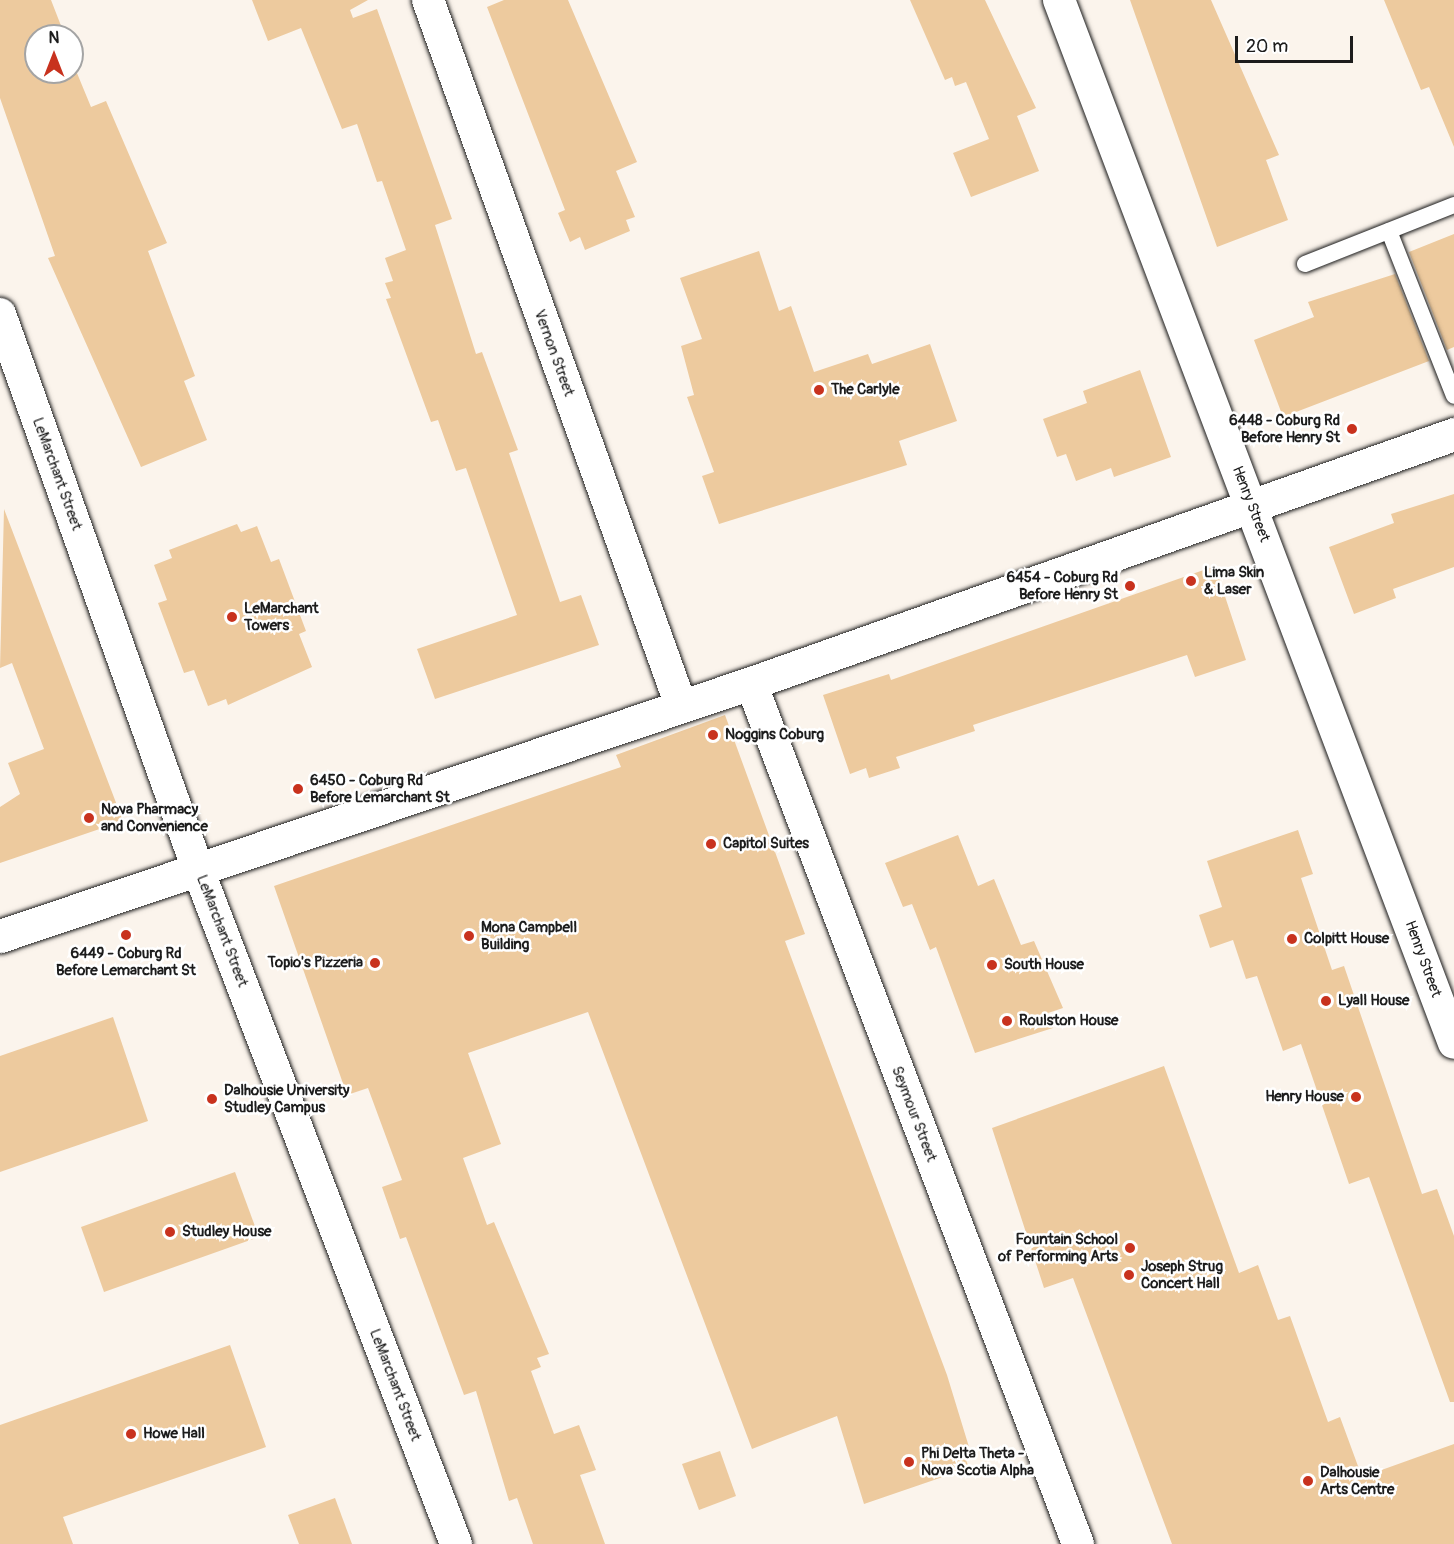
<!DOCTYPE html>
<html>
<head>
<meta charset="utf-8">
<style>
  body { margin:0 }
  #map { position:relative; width:1454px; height:1544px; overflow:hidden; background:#fbf4ec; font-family:Pangolin,sans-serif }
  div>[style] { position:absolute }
  .building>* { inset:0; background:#edca9e }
  .roads { filter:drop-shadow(0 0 2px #1c1c1c) drop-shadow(0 0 2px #1c1c1c) }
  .service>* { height:16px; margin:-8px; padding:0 8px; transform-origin:8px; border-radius:8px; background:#fff }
  .minor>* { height:32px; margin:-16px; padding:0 16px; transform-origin:16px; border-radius:16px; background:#fff }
  .tertiary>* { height:33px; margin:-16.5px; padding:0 16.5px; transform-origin:16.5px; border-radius:16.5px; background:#fff }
  .dots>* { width:16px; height:16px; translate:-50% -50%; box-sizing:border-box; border:3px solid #fff; border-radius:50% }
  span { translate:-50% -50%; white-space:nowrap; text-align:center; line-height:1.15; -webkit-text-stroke:5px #fff; paint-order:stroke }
  .street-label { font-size:15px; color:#1c1c1c }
  .poi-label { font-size:15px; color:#1c1c1c; font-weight:700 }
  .left { translate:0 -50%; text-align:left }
  .right { translate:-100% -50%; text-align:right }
  .north { position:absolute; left:24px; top:24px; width:60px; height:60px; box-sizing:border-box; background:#fff; border:2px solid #a4a4a4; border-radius:50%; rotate:0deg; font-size:16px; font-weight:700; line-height:24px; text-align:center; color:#1c1c1c }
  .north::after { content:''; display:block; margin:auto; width:21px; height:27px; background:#c8321e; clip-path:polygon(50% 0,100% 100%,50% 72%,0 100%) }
  .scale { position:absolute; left:1235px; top:36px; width:118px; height:27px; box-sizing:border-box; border:3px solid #1c1c1c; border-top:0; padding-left:8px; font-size:18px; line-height:21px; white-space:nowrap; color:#1c1c1c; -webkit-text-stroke:4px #fff; paint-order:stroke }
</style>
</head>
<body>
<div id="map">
  <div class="building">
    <i style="clip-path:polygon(0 0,51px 0,65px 36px,36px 36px,36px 72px,72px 72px,72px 61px,91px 107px,106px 101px,167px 243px,148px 251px,195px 376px,184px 381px,207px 440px,141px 467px,48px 258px,55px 256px,0 98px)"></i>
    <i style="clip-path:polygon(252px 0,368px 0,350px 10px,353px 18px,377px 9px,452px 219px,435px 225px,476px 354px,482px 352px,518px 450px,509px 453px,560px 602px,581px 595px,599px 645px,435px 699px,417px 649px,517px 615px,466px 468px,456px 471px,438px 420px,431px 422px,386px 299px,391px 298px,385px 283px,393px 281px,385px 258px,406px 250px,382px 181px,377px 182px,357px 124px,342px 129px,301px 28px,268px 41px)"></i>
    <i style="clip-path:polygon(504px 0,568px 0,637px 162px,616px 171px,635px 217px,626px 220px,630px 231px,585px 250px,580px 237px,570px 242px,558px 213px,565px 210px,487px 7px)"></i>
    <i style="clip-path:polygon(910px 0,985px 0,1036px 108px,1017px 116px,1039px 171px,971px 197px,953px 153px,989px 139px,966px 82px,955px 86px,952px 77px,945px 80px)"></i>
    <i style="clip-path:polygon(1130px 0,1211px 0,1279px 155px,1266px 160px,1288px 220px,1217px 247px)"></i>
    <i style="clip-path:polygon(1384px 0,1454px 0,1454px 147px,1429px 87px,1421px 90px)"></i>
    <i style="clip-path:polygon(1454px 234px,1454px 347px,1447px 350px,1409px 252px)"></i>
    <i style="clip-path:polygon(759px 251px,779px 311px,791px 306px,814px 372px,868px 354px,872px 364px,930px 344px,957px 421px,899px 441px,907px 465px,719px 524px,702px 476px,714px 472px,687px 397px,694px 395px,681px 346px,702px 339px,680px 278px)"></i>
    <i style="clip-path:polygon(1395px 274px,1429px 361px,1283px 417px,1254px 340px,1314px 317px,1308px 302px)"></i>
    <i style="clip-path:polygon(1140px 370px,1171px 457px,1114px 477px,1111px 468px,1076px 481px,1066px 454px,1057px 457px,1043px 419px,1087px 403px,1083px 391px)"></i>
    <i style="clip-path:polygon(1454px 494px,1454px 567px,1393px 589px,1396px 598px,1354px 614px,1329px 547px,1394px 523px,1391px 514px)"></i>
    <i style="clip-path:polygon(4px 509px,123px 821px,0 863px,0 807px,20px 794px,8px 763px,44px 749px,12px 663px,0 668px)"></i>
    <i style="clip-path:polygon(237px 524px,241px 532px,257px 526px,271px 562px,279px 559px,306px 631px,299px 634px,312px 667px,228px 705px,226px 699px,208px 706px,194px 670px,184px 673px,158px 603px,167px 600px,154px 565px,172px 558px,169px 550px)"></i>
    <i style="clip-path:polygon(1215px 566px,1246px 660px,1195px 677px,1187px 655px,973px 725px,975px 731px,896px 757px,900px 768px,869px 778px,866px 768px,850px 774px,823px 695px,889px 674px,891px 680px)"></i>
    <i style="clip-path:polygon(725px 715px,805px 934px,785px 941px,947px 1375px,969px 1447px,962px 1449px,969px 1468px,864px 1504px,837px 1416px,752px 1449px,588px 1012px,468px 1053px,501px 1144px,463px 1158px,487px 1225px,494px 1222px,549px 1354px,537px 1358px,541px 1367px,531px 1371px,554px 1434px,579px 1425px,596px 1470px,580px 1475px,605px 1544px,533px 1544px,517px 1498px,509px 1501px,476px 1391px,464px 1395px,406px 1237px,400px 1239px,382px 1187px,402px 1180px,368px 1088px,347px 1095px,274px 886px,621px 767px,616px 755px)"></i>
    <i style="clip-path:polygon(1298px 830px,1313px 874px,1301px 878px,1332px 970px,1344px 966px,1422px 1194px,1437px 1189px,1454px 1236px,1454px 1402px,1450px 1402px,1369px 1177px,1349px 1184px,1301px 1044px,1283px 1051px,1257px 976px,1246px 979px,1233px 940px,1210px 948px,1199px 915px,1222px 907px,1207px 861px)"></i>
    <i style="clip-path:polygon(958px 835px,978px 886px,994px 879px,1021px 945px,1034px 941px,1063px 1008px,1048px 1013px,1053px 1028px,975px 1053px,936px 947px,930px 950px,912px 904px,903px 907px,885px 863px)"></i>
    <i style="clip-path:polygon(113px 1017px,148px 1121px,0 1172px,0 1056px)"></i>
    <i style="clip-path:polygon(1164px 1066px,1239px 1273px,1258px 1265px,1278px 1320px,1290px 1316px,1328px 1422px,1340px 1417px,1362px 1477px,1454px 1444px,1454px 1544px,1172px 1544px,1073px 1278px,1044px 1288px,992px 1128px)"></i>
    <i style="clip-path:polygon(235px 1172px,259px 1237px,104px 1292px,81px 1227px)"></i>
    <i style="clip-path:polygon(230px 1345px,266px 1447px,63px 1517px,73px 1544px,0 1544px,0 1425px)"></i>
    <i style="clip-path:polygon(720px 1451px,736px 1496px,699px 1510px,682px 1464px)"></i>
    <i style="clip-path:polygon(335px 1498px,352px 1544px,299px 1544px,288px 1515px)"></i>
  </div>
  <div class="roads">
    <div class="service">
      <i style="left:1389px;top:231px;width:177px;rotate:68.5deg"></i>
      <i style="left:1305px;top:264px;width:160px;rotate:-21.6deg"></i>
    </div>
    <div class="minor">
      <i style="left:428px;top:0;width:750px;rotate:70.28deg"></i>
      <i style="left:1059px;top:0;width:1115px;rotate:69.26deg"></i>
      <i style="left:0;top:314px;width:587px;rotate:70.39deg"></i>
      <i style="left:197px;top:867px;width:725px;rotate:69.06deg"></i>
      <i style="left:751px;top:683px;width:921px;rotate:69.2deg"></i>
    </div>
    <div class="tertiary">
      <i style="left:0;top:936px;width:792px;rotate:-18.62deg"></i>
      <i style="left:751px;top:683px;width:746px;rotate:-19.5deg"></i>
    </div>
  </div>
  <div class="dots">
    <i style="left:819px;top:390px;background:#c8321e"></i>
    <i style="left:1352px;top:429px;background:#c8321e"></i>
    <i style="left:1191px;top:581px;background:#c8321e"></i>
    <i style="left:1130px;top:586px;background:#c8321e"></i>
    <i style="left:232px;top:617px;background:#c8321e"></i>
    <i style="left:713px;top:735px;background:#c8321e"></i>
    <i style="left:298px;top:789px;background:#c8321e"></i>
    <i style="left:89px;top:818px;background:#c8321e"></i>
    <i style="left:711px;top:844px;background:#c8321e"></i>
    <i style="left:126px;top:935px;background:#c8321e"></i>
    <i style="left:469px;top:936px;background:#c8321e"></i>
    <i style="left:1292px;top:939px;background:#c8321e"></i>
    <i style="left:375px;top:963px;background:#c8321e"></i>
    <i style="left:992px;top:965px;background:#c8321e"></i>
    <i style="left:1326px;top:1001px;background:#c8321e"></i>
    <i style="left:1007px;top:1021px;background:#c8321e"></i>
    <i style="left:1356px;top:1097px;background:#c8321e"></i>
    <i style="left:212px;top:1099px;background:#c8321e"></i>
    <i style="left:170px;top:1232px;background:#c8321e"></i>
    <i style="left:1130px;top:1248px;background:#c8321e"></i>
    <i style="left:1129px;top:1275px;background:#c8321e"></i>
    <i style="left:131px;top:1434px;background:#c8321e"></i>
    <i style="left:909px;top:1462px;background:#c8321e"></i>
    <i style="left:1308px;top:1481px;background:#c8321e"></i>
  </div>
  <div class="street-label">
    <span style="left:554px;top:353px;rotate:70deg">Vernon Street</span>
    <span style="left:57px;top:474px;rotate:70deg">LeMarchant Street</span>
    <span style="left:1251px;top:504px;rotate:69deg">Henry Street</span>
    <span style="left:222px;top:931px;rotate:69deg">LeMarchant Street</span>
    <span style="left:1423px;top:959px;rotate:70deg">Henry Street</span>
    <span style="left:914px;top:1114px;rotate:69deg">Seymour Street</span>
    <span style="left:395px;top:1385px;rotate:69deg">LeMarchant Street</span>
  </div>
  <div class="poi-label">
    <span class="left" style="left:831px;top:390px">The Carlyle</span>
    <span class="right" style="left:1340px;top:429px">6448 - Coburg Rd<br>Before Henry St</span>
    <span class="left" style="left:1204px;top:581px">Lima Skin<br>&amp; Laser</span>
    <span class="right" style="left:1118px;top:586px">6454 - Coburg Rd<br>Before Henry St</span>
    <span class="left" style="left:244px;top:617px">LeMarchant<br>Towers</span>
    <span class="left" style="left:725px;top:735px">Noggins Coburg</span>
    <span class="left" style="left:310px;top:789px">6450 - Coburg Rd<br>Before Lemarchant St</span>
    <span class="left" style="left:101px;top:818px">Nova Pharmacy<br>and Convenience</span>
    <span class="left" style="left:723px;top:844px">Capitol Suites</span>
    <span class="left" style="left:481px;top:936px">Mona Campbell<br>Building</span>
    <span class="left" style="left:1304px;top:939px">Colpitt House</span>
    <span style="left:126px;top:962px">6449 - Coburg Rd<br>Before Lemarchant St</span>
    <span class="right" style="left:363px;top:963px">Topio's Pizzeria</span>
    <span class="left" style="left:1004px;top:965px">South House</span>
    <span class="left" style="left:1338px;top:1001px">Lyall House</span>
    <span class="left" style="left:1019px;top:1021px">Roulston House</span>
    <span class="left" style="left:224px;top:1099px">Dalhousie University<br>Studley Campus</span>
    <span class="right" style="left:1344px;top:1097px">Henry House</span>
    <span class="left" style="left:182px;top:1232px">Studley House</span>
    <span class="right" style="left:1118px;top:1248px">Fountain School<br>of Performing Arts</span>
    <span class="left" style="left:1141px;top:1275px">Joseph Strug<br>Concert Hall</span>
    <span class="left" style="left:143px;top:1434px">Howe Hall</span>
    <span class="left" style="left:921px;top:1462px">Phi Delta Theta -<br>Nova Scotia Alpha</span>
    <span class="left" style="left:1320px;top:1481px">Dalhousie<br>Arts Centre</span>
  </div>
  <div class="north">N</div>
  <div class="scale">20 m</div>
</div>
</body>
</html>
